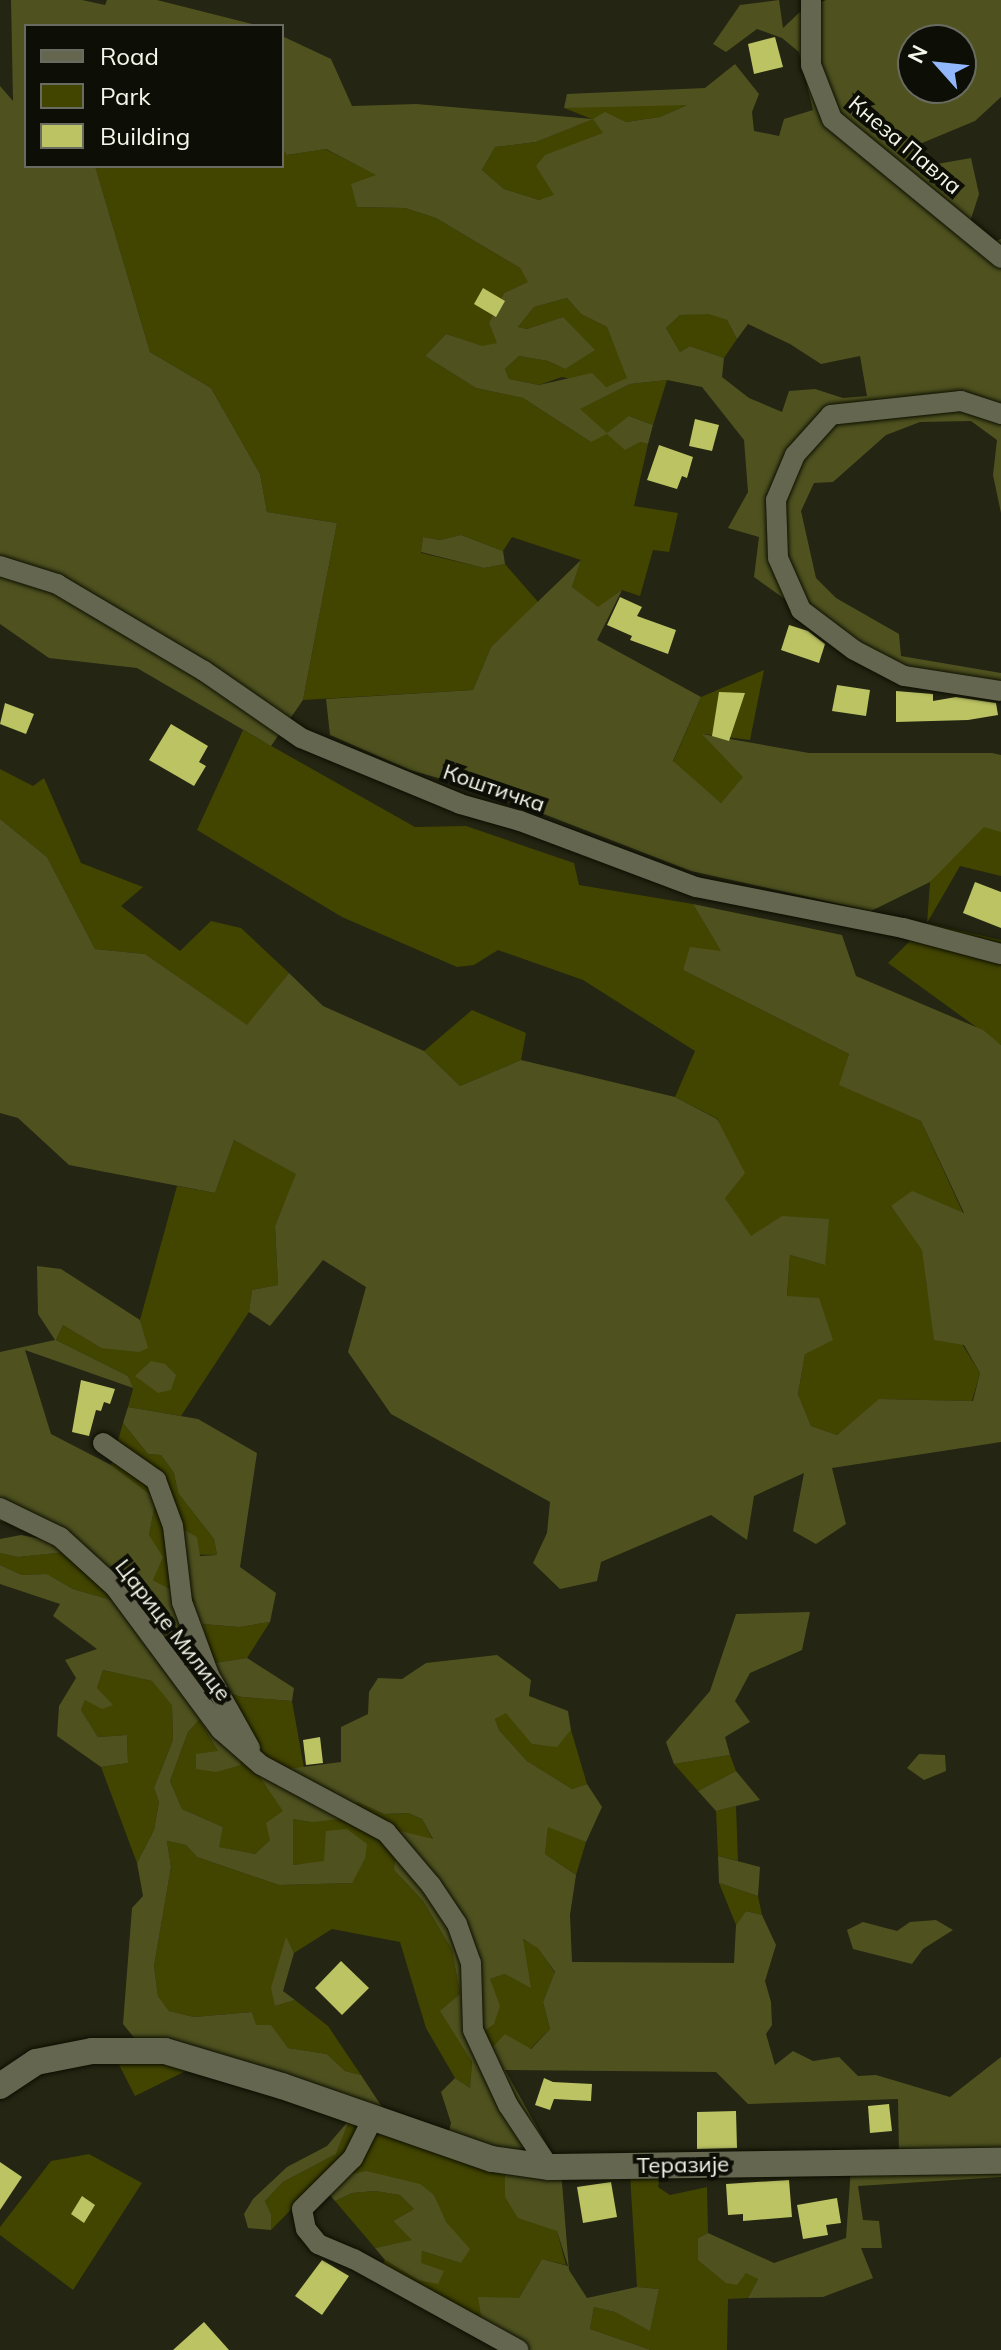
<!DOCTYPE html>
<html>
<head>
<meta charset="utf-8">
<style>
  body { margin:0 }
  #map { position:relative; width:1001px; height:2350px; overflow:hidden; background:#242512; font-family:Mulish,sans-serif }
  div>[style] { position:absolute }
  .green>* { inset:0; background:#424500 }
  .forest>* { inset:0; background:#4f521f }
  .building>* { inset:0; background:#bcc363 }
  .roads { filter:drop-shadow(0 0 2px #0d0e01) drop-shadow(0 0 2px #0d0e01) }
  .minor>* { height:20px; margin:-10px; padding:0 10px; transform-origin:10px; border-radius:10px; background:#646650 }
  .tertiary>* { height:26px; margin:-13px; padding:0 13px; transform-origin:13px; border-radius:13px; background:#646650 }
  span { translate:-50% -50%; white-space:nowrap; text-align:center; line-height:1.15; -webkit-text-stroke:8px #0d0e06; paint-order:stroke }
  .street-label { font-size:22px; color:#f4f6e9 }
  .legend { position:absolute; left:24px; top:24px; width:260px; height:144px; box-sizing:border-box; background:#0d0e06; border:2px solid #696b61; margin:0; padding:10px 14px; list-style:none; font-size:24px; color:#f4f6e9 }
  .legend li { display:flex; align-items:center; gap:16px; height:40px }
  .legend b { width:40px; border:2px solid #696b61 }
  .north { position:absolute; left:897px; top:24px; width:80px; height:80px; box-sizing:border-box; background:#0d0e06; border:2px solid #696b61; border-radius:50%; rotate:297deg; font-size:22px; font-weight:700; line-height:32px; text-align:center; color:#f4f6e9 }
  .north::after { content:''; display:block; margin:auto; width:28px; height:36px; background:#92b7fd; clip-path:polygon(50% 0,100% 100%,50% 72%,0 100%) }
</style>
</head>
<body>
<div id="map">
  <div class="green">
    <i style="clip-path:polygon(625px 104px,689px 104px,660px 117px,626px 122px,605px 113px,594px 120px,604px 133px,555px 196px,539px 200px,504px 189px,482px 170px,495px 147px,536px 142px,592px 119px,564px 108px)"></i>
    <i style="clip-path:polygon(282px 148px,288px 155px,325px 149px,377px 175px,357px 207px,405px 208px,436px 218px,520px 268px,529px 282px,504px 293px,489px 323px,498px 343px,482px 347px,446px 334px,425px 356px,476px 388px,523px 398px,591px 442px,579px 409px,630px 384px,667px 380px,653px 425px,629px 416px,640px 442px,648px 444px,634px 506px,678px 513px,669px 552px,653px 550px,640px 596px,622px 590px,598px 608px,572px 587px,581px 560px,512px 537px,503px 551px,461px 535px,440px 540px,423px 537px,421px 553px,484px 568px,505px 564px,539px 603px,491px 647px,473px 690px,303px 700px,337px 523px,267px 512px,260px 474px,211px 388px,150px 352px,95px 166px,282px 166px)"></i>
    <i style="clip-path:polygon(567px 298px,581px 314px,607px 327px,628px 378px,606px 387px,562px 377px,539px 385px,509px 379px,505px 369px,519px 356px,548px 361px,565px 369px,563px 317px,527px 329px,518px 327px,534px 307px)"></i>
    <i style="clip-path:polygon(709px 313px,727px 320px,737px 339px,724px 358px,690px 346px,680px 352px,666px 328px,680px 315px)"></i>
    <i style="clip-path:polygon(764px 670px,750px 740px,704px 734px,744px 777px,721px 803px,673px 762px,701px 697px)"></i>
    <i style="clip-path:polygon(243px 730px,415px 827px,466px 826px,574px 863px,579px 885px,693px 904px,722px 952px,683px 970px,849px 1054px,840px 1085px,921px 1121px,964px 1215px,891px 1206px,923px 1250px,927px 1287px,980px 1373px,972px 1401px,880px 1399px,837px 1435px,811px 1426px,798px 1394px,805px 1354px,787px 1297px,790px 1255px,825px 1265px,751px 1237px,725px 1198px,718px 1119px,675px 1097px,695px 1051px,583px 980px,498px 950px,474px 965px,457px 967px,342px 917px,197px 830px)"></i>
    <i style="clip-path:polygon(0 769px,33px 786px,44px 778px,81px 863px,143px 887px,121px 906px,180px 951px,211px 921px,241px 928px,289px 973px,247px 1026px,145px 954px,95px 949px,47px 857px,0 819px)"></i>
    <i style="clip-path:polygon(996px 825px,1001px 828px,1001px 876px,960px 866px,927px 923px,1001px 940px,1001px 1045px,888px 963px,927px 924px,930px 882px,976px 828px)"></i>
    <i style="clip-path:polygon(472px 1010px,526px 1033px,521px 1060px,460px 1086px,424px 1051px)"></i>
    <i style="clip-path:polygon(234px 1140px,297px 1174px,275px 1226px,278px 1285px,252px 1290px,249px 1312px,181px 1416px,128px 1407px,133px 1389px,128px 1376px,56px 1340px,63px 1325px,101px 1348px,147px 1348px,140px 1320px,177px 1186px,215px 1193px)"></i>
    <i style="clip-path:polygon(123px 1423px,148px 1454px,161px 1455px,174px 1473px,178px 1493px,214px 1539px,217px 1555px,171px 1554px,197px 1604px,153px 1580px,149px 1535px,156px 1499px,111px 1465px)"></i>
    <i style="clip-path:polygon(86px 1550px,126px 1592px,111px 1600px,73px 1589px,47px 1574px,22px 1575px,0 1565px,0 1553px,18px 1557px)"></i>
    <i style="clip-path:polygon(270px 1622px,247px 1658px,214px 1663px,202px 1624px,239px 1627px)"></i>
    <i style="clip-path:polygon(103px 1670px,152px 1681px,172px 1704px,173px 1740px,154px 1788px,159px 1802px,154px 1830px,137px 1863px,101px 1767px,128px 1763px,127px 1735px,98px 1737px,81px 1710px,85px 1700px,112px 1705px,97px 1688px)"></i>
    <i style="clip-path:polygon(206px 1687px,242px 1697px,292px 1701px,304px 1768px,257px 1773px,284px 1811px,270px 1840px,255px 1854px,218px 1847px,223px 1827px,182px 1809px,170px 1781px,188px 1732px,199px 1720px,218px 1751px,241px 1765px)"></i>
    <i style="clip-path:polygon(506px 1712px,533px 1744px,557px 1746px,571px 1730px,587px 1784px,572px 1789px,527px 1761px,499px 1730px,495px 1719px)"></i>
    <i style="clip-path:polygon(730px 1755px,736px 1771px,698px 1791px,674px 1764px)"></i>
    <i style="clip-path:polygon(357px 1802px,384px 1814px,408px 1813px,422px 1819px,433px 1840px,394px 1870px,423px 1901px,452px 1950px,460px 1994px,441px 2011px,472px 2062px,470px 2088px,455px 2078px,426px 2028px,400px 1942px,332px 1929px,294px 1953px,286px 1939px,275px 2006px,295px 2000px,328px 2026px,361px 2075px,345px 2071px,327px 2054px,288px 2048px,271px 2026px,256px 2026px,252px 2012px,194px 2017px,169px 2011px,158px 1996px,154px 1966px,171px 1867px,167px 1841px,186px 1845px,197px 1857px,279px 1885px,351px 1883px,365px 1859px,292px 1865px,293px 1819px,311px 1822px)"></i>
    <i style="clip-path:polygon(736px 1806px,738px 1861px,718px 1856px,716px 1811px)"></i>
    <i style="clip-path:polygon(548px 1826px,586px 1842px,576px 1875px,545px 1854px)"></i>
    <i style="clip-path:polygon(719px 1883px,758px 1896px,762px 1915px,746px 1911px,736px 1925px)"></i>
    <i style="clip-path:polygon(522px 1939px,538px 1947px,555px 1973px,543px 2002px,550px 2029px,530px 2049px,491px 2050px,479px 2034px,490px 1979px,505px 1974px)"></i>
    <i style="clip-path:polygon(115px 2057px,198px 2065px,135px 2096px)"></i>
    <i style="clip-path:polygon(350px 2119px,505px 2167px,557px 2231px,566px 2265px,542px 2259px,519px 2298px,483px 2327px,373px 2279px,385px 2260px,418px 2280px,422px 2251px,461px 2263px,434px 2195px,319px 2181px,271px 2230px,271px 2214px,265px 2201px,283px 2182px,336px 2154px)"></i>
    <i style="clip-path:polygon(89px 2154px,142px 2183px,73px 2290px,0 2235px,0 2227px,51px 2161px)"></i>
    <i style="clip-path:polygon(630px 2175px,660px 2176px,658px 2187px,670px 2195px,707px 2187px,708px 2233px,698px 2238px,758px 2279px,748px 2298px,728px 2299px,727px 2350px,651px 2350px,590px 2329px,594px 2307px,615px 2312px,650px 2330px,659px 2289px,637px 2287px)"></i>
    <i style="clip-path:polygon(375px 2191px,400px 2195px,414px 2209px,393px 2221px,413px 2240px,375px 2248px,335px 2201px,352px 2193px)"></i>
  </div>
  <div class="forest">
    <i style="clip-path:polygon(11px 0,82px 0,105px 5px,107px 0,157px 0,260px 26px,26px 26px,26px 166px,95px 166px,150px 352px,211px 388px,260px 474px,267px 512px,337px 523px,303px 700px,271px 746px,137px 668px,49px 658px,0 624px,0 86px,13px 101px)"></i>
    <i style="clip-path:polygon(evenodd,779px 0,783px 28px,803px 9px,826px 0,1001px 0,1001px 97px,975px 121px,922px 143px,920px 167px,971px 158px,979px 194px,970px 222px,991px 243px,1001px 239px,1001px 513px,993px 475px,997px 440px,971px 421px,920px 422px,886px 435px,833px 482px,814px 483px,801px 511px,816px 578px,836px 598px,899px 634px,901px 656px,1001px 673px,1001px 699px,899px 681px,754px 577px,759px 537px,728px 528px,748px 492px,744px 440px,702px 387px,667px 380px,630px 384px,580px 409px,607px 433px,629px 416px,653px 425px,648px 444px,640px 442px,625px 450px,607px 434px,591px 442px,523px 398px,476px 388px,425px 356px,446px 334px,482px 346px,497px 343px,489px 323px,504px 293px,528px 282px,520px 268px,436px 218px,405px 208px,357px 207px,351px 184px,376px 175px,326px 149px,287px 155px,282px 148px,282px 36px,331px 59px,352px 106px,416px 104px,593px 119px,605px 112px,626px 122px,660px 117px,687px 105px,564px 108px,567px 94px,705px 88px,735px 64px,759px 94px,752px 112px,754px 131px,779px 136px,784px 119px,813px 110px,799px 52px,782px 38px,757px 29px,726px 52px,713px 44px,740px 5px,779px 0,913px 40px,961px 40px,961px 88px,913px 88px,913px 40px,779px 0,593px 119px,603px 133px,545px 155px,536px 166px,554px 195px,539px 200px,504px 189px,482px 170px,495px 147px,536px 142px,593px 119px,779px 0,567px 298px,581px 314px,607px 327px,627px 378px,606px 387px,592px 373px,539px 385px,509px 379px,505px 369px,519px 356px,548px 361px,565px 369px,595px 350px,563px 317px,527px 329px,518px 327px,534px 307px,567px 298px,779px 0,709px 314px,727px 320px,737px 339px,748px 324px,790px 344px,821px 364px,860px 356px,867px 396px,843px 398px,815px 389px,789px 391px,782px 412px,749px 398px,722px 377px,724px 358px,690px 346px,680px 352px,666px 328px,680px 315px,709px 314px)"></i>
    <i style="clip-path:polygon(461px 535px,503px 551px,505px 564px,484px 568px,421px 552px,423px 537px,440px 540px)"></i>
    <i style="clip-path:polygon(581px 560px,572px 587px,598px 607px,622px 590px,597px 640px,701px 697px,673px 761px,721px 803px,743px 777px,702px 734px,809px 753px,992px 753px,1001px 755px,1001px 832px,984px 827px,930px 882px,871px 911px,691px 871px,487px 792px,410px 770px,330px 735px,326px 699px,473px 690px,491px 647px)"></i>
    <i style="clip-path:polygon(0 819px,47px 857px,95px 949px,145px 954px,247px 1025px,289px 973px,323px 1006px,424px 1051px,460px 1086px,521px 1060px,675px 1097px,717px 1119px,745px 1173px,725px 1198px,751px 1236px,782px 1216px,829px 1219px,825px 1265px,790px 1255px,787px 1296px,819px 1298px,833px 1340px,805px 1354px,798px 1394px,811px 1426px,837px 1435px,879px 1399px,973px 1401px,980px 1373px,964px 1345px,934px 1340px,922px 1250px,891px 1206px,912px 1191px,964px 1213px,921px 1121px,839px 1085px,849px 1054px,683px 970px,690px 947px,721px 951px,693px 904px,842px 935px,856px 976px,983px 1030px,1001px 1045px,1001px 1442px,832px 1468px,846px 1524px,816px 1544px,793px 1531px,804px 1473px,754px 1496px,747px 1540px,711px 1515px,601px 1562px,597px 1581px,560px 1589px,533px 1563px,547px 1533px,550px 1502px,391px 1414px,348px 1352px,366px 1287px,323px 1260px,270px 1326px,249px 1312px,252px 1290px,278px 1285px,275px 1226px,296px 1174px,234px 1140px,215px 1193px,69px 1165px,18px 1118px,0 1113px)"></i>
    <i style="clip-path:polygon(evenodd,37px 1266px,61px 1269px,140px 1320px,148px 1348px,139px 1352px,101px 1348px,63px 1325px,56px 1340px,128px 1376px,133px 1388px,25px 1350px,51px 1434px,111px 1465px,156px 1499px,149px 1535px,163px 1557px,153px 1580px,196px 1603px,171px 1553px,182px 1529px,197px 1537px,200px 1556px,217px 1555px,214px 1539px,178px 1493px,174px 1473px,161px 1455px,148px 1454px,123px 1423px,128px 1407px,198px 1419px,257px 1453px,240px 1567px,276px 1593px,270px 1622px,239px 1627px,203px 1624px,214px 1663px,247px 1658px,294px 1688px,292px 1701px,242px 1697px,207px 1687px,236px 1738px,241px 1765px,216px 1772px,196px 1769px,196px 1754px,218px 1751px,199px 1720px,188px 1732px,170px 1781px,182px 1809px,223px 1827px,219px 1847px,255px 1854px,270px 1840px,266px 1823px,283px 1811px,257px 1773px,341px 1762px,341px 1727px,368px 1714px,369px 1692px,378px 1678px,402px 1679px,426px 1663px,497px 1655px,531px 1680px,529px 1696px,568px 1711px,571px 1730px,557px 1747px,532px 1744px,506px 1713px,495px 1719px,499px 1730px,527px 1761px,572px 1789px,587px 1784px,602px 1807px,586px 1842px,548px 1827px,545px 1854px,576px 1875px,570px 1915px,572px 1962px,734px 1963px,736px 1925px,746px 1911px,762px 1915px,776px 1945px,765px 1981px,771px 2002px,772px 2025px,766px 2034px,775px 2065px,793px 2051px,813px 2061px,839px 2057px,858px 2076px,876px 2075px,950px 2097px,1001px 2057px,1001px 2177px,858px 2186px,863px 2220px,879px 2221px,882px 2248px,861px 2248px,873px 2278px,823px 2297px,748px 2298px,758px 2279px,746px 2273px,737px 2285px,726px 2283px,698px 2260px,698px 2238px,708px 2233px,774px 2263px,846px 2238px,852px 2154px,899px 2154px,898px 2099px,748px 2104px,716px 2072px,505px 2070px,561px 2170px,569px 2270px,587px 2298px,637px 2287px,659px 2289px,650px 2331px,615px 2312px,594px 2307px,590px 2329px,651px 2350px,528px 2350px,483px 2327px,478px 2297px,519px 2298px,542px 2259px,568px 2266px,557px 2231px,518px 2218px,505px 2197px,505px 2166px,445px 2148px,451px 2123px,441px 2092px,455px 2078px,470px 2088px,472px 2062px,440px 2011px,460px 1994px,452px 1950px,423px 1901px,394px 1870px,400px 1831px,433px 1839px,422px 1819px,408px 1813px,384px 1814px,357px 1802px,351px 1818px,311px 1822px,293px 1819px,293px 1865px,324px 1861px,326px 1831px,347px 1829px,367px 1844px,365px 1859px,352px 1883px,279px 1885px,197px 1857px,186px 1845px,167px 1841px,171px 1867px,154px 1966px,158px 1996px,169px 2011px,194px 2017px,252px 2012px,256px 2025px,271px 2025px,288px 2048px,327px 2054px,345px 2071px,361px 2075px,384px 2110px,136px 2040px,123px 2024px,132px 1908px,143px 1896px,137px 1863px,154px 1830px,159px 1802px,154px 1788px,173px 1740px,172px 1705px,152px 1681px,103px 1670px,97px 1688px,113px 1705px,102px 1709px,85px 1700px,81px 1710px,98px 1737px,127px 1735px,128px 1763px,101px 1767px,57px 1736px,59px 1706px,76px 1678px,65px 1660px,97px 1649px,53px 1616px,60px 1604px,0 1584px,0 1565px,22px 1575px,47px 1574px,73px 1589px,111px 1600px,125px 1592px,86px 1550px,18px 1557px,0 1553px,0 1539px,21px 1535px,57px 1542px,54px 1528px,0 1521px,0 1352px,55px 1340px,38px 1314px,37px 1266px,523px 1939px,538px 1948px,555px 1972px,543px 2002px,550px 2029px,531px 2049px,505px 2034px,491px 2049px,480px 2034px,494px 2024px,500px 2006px,490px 1979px,505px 1974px,531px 1988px,523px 1939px)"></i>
    <i style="clip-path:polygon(151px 1361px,165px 1364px,176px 1375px,171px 1390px,158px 1393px,135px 1376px)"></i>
    <i style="clip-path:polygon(810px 1612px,802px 1650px,750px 1673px,735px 1701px,750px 1722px,725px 1737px,730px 1755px,674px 1764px,666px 1742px,710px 1691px,736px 1614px)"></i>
    <i style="clip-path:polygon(919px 1754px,945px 1755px,946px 1771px,924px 1780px,907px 1768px)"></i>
    <i style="clip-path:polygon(736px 1771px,760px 1800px,716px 1811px,698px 1791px)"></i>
    <i style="clip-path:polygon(718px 1856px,760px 1867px,758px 1896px,719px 1883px)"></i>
    <i style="clip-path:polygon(936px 1920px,953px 1930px,923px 1949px,912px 1964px,853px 1949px,847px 1930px,863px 1922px,897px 1931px,910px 1922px)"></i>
    <i style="clip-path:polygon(286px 1937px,294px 1953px,283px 1991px,295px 2000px,275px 2006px,271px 1988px)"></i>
    <i style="clip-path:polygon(350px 2119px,336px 2154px,283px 2182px,265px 2201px,271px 2214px,271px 2230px,248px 2228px,244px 2214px,253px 2199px,287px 2167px,327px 2146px)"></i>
    <i style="clip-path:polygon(366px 2171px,420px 2184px,434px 2195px,446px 2222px,470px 2249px,461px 2263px,422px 2251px,421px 2263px,444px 2271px,438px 2284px,418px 2280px,385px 2260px,375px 2248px,412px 2240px,393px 2221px,414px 2209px,400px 2195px,375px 2191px,352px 2193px,335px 2201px,318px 2181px)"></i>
  </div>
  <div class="building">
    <i style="clip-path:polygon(775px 37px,783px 67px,754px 74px,748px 44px)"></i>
    <i style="clip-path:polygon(483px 288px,505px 301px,496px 317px,474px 304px)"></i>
    <i style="clip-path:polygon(695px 419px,719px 425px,712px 451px,689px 446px)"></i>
    <i style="clip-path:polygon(659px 445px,693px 457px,687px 478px,682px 476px,677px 489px,647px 480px)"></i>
    <i style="clip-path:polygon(620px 597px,642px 607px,637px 616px,676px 630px,668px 654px,630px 640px,632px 636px,607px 625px)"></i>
    <i style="clip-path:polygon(789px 625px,808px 631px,825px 644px,819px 663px,781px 650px)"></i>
    <i style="clip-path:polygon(837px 685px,870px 690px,866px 716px,832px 711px)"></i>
    <i style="clip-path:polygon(896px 691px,933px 694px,933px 701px,956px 697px,996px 703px,998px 715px,968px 720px,896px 722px)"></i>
    <i style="clip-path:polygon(719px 692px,745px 693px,729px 741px,712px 736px)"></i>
    <i style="clip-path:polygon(5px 703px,34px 714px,26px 734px,0 724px)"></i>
    <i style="clip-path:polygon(171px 724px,208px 746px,199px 762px,206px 766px,194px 786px,149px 760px)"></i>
    <i style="clip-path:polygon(975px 882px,1001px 892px,1001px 928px,963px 913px)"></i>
    <i style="clip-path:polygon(81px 1380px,115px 1389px,110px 1404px,104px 1402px,101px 1411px,96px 1410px,89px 1436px,72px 1432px)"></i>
    <i style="clip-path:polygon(320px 1737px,323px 1763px,306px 1765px,303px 1740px)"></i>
    <i style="clip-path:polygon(341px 1961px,369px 1988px,342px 2015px,315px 1988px)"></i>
    <i style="clip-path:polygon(544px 2078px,553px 2082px,592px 2084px,591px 2101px,554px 2099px,550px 2110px,535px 2105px)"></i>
    <i style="clip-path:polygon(889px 2104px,892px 2131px,870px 2133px,868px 2106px)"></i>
    <i style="clip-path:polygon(736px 2111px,737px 2148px,697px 2149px,697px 2112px)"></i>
    <i style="clip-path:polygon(0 2162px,22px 2177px,0 2210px)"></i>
    <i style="clip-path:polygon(789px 2180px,792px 2217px,743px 2221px,743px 2214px,728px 2215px,726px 2184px)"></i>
    <i style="clip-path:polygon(611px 2182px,617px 2217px,583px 2223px,577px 2187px)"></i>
    <i style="clip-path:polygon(82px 2196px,95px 2205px,84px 2223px,71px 2214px)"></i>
    <i style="clip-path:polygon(837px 2198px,841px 2223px,826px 2225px,828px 2235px,803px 2239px,797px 2205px)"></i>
    <i style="clip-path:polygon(322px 2260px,349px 2276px,322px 2315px,295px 2296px)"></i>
    <i style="clip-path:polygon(204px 2322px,229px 2350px,173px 2350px)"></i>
  </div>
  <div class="roads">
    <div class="minor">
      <i style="left:811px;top:0;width:65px;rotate:90deg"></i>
      <i style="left:811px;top:65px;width:58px;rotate:68.7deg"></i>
      <i style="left:832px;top:119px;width:219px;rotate:39.4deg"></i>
      <i style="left:1001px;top:414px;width:42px;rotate:-162deg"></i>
      <i style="left:961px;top:401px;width:131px;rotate:173.9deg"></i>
      <i style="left:831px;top:415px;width:54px;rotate:132deg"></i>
      <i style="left:795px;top:455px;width:49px;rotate:112.9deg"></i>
      <i style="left:776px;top:500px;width:58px;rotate:88deg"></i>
      <i style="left:778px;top:558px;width:57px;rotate:66.1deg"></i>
      <i style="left:801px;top:610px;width:66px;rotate:37deg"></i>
      <i style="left:854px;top:650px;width:56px;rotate:27.5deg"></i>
      <i style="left:904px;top:676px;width:98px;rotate:8.8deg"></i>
      <i style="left:0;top:566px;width:60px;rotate:17.5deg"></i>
      <i style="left:57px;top:584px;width:171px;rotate:30.6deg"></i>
      <i style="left:204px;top:671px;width:118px;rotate:34.6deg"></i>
      <i style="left:301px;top:738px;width:172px;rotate:22.5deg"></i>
      <i style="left:460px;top:804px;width:62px;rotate:15.8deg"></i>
      <i style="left:520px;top:821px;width:188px;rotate:20.6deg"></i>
      <i style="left:696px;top:887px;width:211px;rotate:11.2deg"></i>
      <i style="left:903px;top:928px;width:101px;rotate:14.9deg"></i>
      <i style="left:103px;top:1443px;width:65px;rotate:34.9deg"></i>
      <i style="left:156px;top:1480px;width:49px;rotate:69.7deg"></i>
      <i style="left:173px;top:1526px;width:77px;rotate:83.2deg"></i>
      <i style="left:182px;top:1602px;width:78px;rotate:69.7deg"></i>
      <i style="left:209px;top:1675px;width:84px;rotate:60.7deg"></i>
      <i style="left:0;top:1508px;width:67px;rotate:25.8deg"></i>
      <i style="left:60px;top:1537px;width:74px;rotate:42.3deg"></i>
      <i style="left:115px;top:1587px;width:178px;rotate:53.5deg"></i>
      <i style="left:221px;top:1730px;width:53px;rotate:41.2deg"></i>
      <i style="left:261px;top:1765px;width:142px;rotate:28.2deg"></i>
      <i style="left:386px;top:1832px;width:70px;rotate:49.7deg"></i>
      <i style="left:431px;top:1885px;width:47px;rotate:56.3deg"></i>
      <i style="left:457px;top:1924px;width:41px;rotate:70.3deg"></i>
      <i style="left:471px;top:1963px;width:67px;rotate:88.3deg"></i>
      <i style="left:473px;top:2030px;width:83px;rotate:65deg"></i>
      <i style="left:508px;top:2105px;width:74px;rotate:56.5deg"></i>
      <i style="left:373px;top:2118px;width:45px;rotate:116.6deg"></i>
      <i style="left:353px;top:2158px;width:72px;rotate:135deg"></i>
      <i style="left:302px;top:2209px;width:20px;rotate:79deg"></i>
      <i style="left:306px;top:2229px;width:19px;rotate:51deg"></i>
      <i style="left:318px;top:2244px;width:39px;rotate:23deg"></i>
      <i style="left:354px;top:2259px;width:188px;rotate:28.9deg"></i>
    </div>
    <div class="tertiary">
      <i style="left:0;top:2086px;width:43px;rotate:-33.7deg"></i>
      <i style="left:36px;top:2062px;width:57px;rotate:-11.1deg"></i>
      <i style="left:92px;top:2051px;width:73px"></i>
      <i style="left:165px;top:2051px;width:122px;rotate:16.7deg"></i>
      <i style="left:282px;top:2086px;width:222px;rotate:19.2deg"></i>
      <i style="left:492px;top:2159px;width:58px;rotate:8deg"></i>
      <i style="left:549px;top:2167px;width:452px;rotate:-0.8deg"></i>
    </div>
  </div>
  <div class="street-label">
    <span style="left:905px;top:145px;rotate:40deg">Кнеза Павла</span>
    <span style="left:494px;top:788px;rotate:19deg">Коштичка</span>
    <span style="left:173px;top:1630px;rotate:52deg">Царице Милице</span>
    <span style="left:683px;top:2165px;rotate:-1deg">Теразије</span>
  </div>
  <ul class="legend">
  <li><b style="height:10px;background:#646650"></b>Road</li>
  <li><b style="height:22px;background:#424500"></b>Park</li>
  <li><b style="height:22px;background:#bcc363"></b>Building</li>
  </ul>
  <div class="north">N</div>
</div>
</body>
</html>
